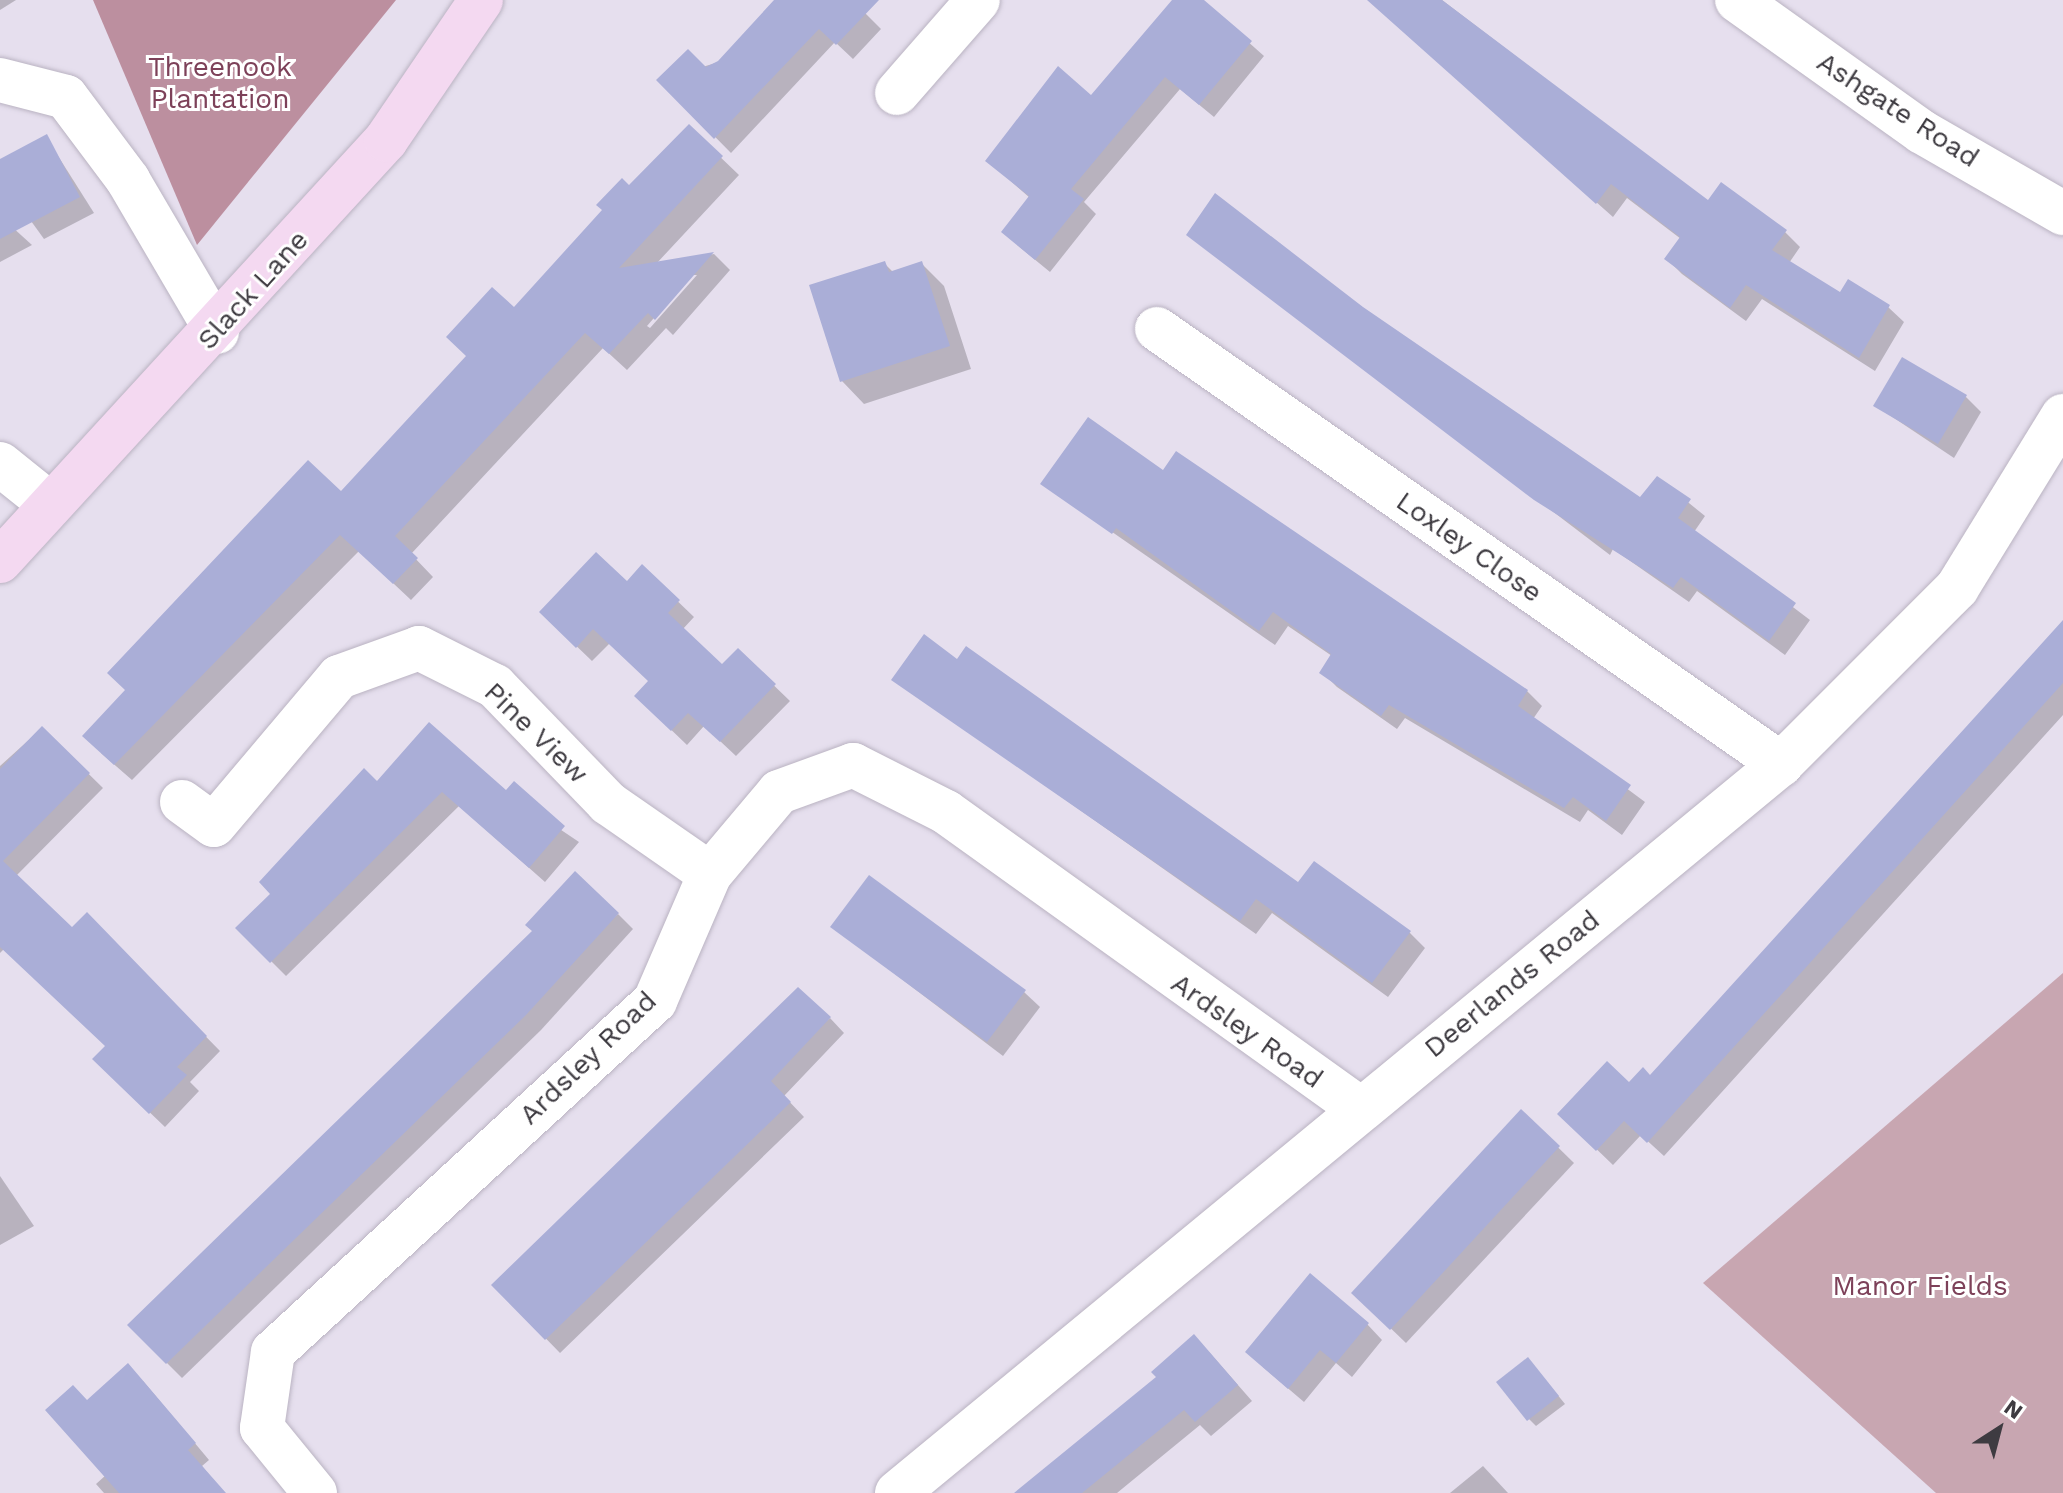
<!DOCTYPE html>
<html>
<head>
<meta charset="utf-8">
<style>
  body { margin:0 }
  #map { position:relative; width:2063px; height:1493px; overflow:hidden; background:#e6dfee; font-family:"Work Sans",sans-serif }
  div>[style] { position:absolute }
  .green>* { inset:0; background:#c8a6b1 }
  .forest>* { inset:0; background:#bc8f9f }
  .shadow>* { inset:0; background:#0003 }
  .building>* { inset:0; background:#aaaed7 }
  .roads { filter:drop-shadow(0 0 2px #bab3c2) drop-shadow(0 0 2px #bab3c2) }
  .minor>* { height:44px; margin:-22px; padding:0 22px; transform-origin:22px; border-radius:22px; background:#fff }
  .tertiary>* { height:44px; margin:-22px; padding:0 22px; transform-origin:22px; border-radius:22px; background:#fff }
  .secondary>* { height:44px; margin:-22px; padding:0 22px; transform-origin:22px; border-radius:22px; background:#f4d9f1 }
  span { translate:-50% -50%; white-space:nowrap; text-align:center; line-height:1.15; -webkit-text-stroke:6px #fff; paint-order:stroke }
  .park-label { font-size:28px; color:#7d4159 }
  .street-label { font-size:28px; color:#3e3b41 }
  .north { position:absolute; left:1959px; top:1389px; width:80px; height:80px; -webkit-text-stroke:6px #fff; paint-order:stroke; rotate:36deg; font-size:22px; font-weight:700; line-height:32px; text-align:center; color:#3e3b41 }
  .north::after { content:''; display:block; margin:auto; width:28px; height:36px; background:#3e3b41; clip-path:polygon(50% 0,100% 100%,50% 72%,0 100%) }
</style>
</head>
<body>
<div id="map">
  <div class="green">
    <i style="clip-path:polygon(2063px 973px,2063px 1493px,1936px 1493px,1703px 1283px)"></i>
  </div>
  <div class="forest">
    <i style="clip-path:polygon(93px 0,396px 0,197px 245px)"></i>
  </div>
  <div class="shadow">
    <i style="clip-path:polygon(0 0,16px 0,0 10px)"></i>
    <i style="clip-path:polygon(777px 0,864px 0,858px 6px,881px 29px,853px 59px,835px 42px,731px 153px,659px 80px,719px 62px)"></i>
    <i style="clip-path:polygon(1174px 0,1201px 0,1264px 56px,1214px 117px,1180px 89px,1084px 202px,1096px 214px,1050px 272px,1017px 245px,1030px 198px,988px 161px,1058px 69px,1091px 97px)"></i>
    <i style="clip-path:polygon(1400px 0,1442px 0,1708px 203px,1785px 232px,1800px 247px,1789px 263px,1841px 295px,1888px 307px,1904px 322px,1875px 371px,1762px 299px,1746px 321px,1682px 274px,1667px 259px,1681px 239px,1627px 198px,1613px 217px,1402px 30px)"></i>
    <i style="clip-path:polygon(evenodd,689px 127px,739px 175px,656px 264px,714px 254px,730px 270px,673px 335px,666px 328px,627px 370px,603px 348px,411px 554px,433px 577px,411px 600px,359px 551px,132px 780px,101px 753px,689px 127px,691px 275px,697px 275px,650px 328px,647px 326px,691px 275px)"></i>
    <i style="clip-path:polygon(46px 137px,94px 213px,44px 239px,0 178px,0 161px)"></i>
    <i style="clip-path:polygon(0 216px,32px 245px,0 262px)"></i>
    <i style="clip-path:polygon(1189px 235px,1641px 500px,1658px 478px,1705px 516px,1694px 532px,1810px 620px,1785px 655px,1697px 591px,1689px 602px,1613px 549px,1610px 555px)"></i>
    <i style="clip-path:polygon(884px 263px,893px 272px,921px 263px,944px 286px,971px 369px,864px 404px,842px 381px)"></i>
    <i style="clip-path:polygon(1966px 397px,1981px 412px,1954px 458px,1876px 406px)"></i>
    <i style="clip-path:polygon(1163px 472px,1527px 691px,1542px 706px,1533px 719px,1645px 802px,1622px 835px,1588px 810px,1580px 822px,1405px 718px,1397px 729px,1337px 687px,1322px 672px,1332px 656px,1288px 626px,1275px 645px,1043px 484px)"></i>
    <i style="clip-path:polygon(642px 567px,694px 617px,682px 630px,722px 667px,738px 651px,790px 701px,736px 756px,704px 726px,687px 745px,636px 696px,650px 681px,610px 643px,592px 661px,541px 612px,627px 584px)"></i>
    <i style="clip-path:polygon(2063px 623px,2063px 715px,1664px 1156px,1641px 1135px,1613px 1165px,1560px 1114px,1651px 1078px)"></i>
    <i style="clip-path:polygon(958px 661px,1299px 885px,1410px 933px,1425px 948px,1388px 997px,1272px 913px,1256px 934px,894px 679px)"></i>
    <i style="clip-path:polygon(42px 728px,103px 788px,16px 876px,72px 930px,87px 915px,220px 1051px,190px 1082px,199px 1091px,165px 1127px,94px 1059px,107px 1046px,4px 949px,0 953px,0 766px)"></i>
    <i style="clip-path:polygon(377px 783px,506px 793px,579px 842px,545px 882px,459px 806px,286px 976px,238px 928px)"></i>
    <i style="clip-path:polygon(618px 914px,633px 929px,541px 1030px,182px 1378px,129px 1325px)"></i>
    <i style="clip-path:polygon(833px 927px,1024px 992px,1040px 1007px,1003px 1056px)"></i>
    <i style="clip-path:polygon(830px 1018px,844px 1033px,784px 1096px,804px 1117px,560px 1353px,494px 1285px)"></i>
    <i style="clip-path:polygon(1522px 1112px,1574px 1163px,1406px 1343px,1354px 1293px)"></i>
    <i style="clip-path:polygon(0 1176px,34px 1226px,0 1245px)"></i>
    <i style="clip-path:polygon(1367px 1324px,1382px 1340px,1352px 1377px,1336px 1363px,1304px 1402px,1263px 1367px)"></i>
    <i style="clip-path:polygon(1209px 1352px,1252px 1401px,1211px 1436px,1200px 1425px,1117px 1493px,1017px 1493px)"></i>
    <i style="clip-path:polygon(1535px 1367px,1565px 1404px,1536px 1426px,1529px 1419px)"></i>
    <i style="clip-path:polygon(143px 1381px,209px 1460px,202px 1466px,224px 1493px,104px 1493px,96px 1484px,106px 1475px,88px 1403px)"></i>
    <i style="clip-path:polygon(1483px 1466px,1508px 1493px,1450px 1493px)"></i>
  </div>
  <div class="building">
    <i style="clip-path:polygon(774px 0,879px 0,836px 45px,819px 29px,714px 139px,656px 80px,688px 49px,706px 67px,718px 61px)"></i>
    <i style="clip-path:polygon(1172px 0,1204px 0,1252px 41px,1199px 105px,1165px 77px,1071px 189px,1084px 199px,1035px 260px,1001px 232px,1029px 196px,985px 161px,1058px 66px,1091px 95px)"></i>
    <i style="clip-path:polygon(1367px 0,1442px 0,1708px 200px,1721px 182px,1787px 230px,1772px 250px,1840px 292px,1848px 279px,1890px 305px,1859px 358px,1746px 285px,1730px 308px,1664px 259px,1680px 237px,1611px 184px,1596px 204px)"></i>
    <i style="clip-path:polygon(689px 124px,723px 156px,619px 268px,714px 252px,655px 320px,648px 313px,609px 354px,585px 333px,395px 536px,418px 558px,393px 584px,340px 535px,114px 765px,82px 736px,125px 690px,107px 673px,308px 460px,341px 491px,466px 356px,446px 337px,492px 287px,514px 307px,602px 210px,596px 205px,622px 178px,629px 185px)"></i>
    <i style="clip-path:polygon(47px 134px,80px 197px,0 239px,0 159px)"></i>
    <i style="clip-path:polygon(1215px 193px,1363px 307px,1640px 497px,1657px 476px,1691px 499px,1678px 518px,1796px 603px,1769px 641px,1681px 577px,1673px 588px,1534px 500px,1186px 235px)"></i>
    <i style="clip-path:polygon(885px 261px,889px 272px,922px 261px,950px 346px,840px 382px,809px 285px)"></i>
    <i style="clip-path:polygon(1902px 357px,1967px 395px,1938px 444px,1873px 406px)"></i>
    <i style="clip-path:polygon(1088px 417px,1163px 470px,1176px 451px,1528px 690px,1518px 706px,1631px 785px,1606px 821px,1573px 797px,1564px 808px,1389px 705px,1381px 716px,1319px 673px,1331px 654px,1273px 612px,1259px 631px,1116px 528px,1112px 534px,1040px 484px)"></i>
    <i style="clip-path:polygon(596px 552px,627px 581px,642px 564px,680px 600px,668px 613px,722px 664px,738px 648px,776px 684px,720px 742px,688px 713px,671px 731px,634px 696px,648px 681px,593px 629px,576px 648px,539px 612px)"></i>
    <i style="clip-path:polygon(2063px 620px,2063px 683px,1647px 1143px,1624px 1121px,1596px 1151px,1557px 1114px,1607px 1061px,1629px 1082px,1643px 1067px,1650px 1075px)"></i>
    <i style="clip-path:polygon(924px 634px,957px 659px,966px 646px,1298px 882px,1314px 861px,1411px 931px,1372px 983px,1256px 899px,1240px 921px,891px 680px)"></i>
    <i style="clip-path:polygon(429px 722px,506px 790px,514px 781px,565px 826px,529px 868px,442px 792px,270px 963px,235px 928px,270px 894px,259px 882px,364px 768px,377px 781px)"></i>
    <i style="clip-path:polygon(42px 726px,90px 773px,3px 861px,72px 927px,87px 912px,207px 1036px,177px 1067px,187px 1075px,149px 1114px,92px 1059px,105px 1046px,0 947px,0 769px)"></i>
    <i style="clip-path:polygon(575px 871px,619px 913px,526px 1015px,166px 1364px,127px 1325px,532px 931px,525px 925px)"></i>
    <i style="clip-path:polygon(869px 875px,1026px 990px,987px 1042px,830px 927px)"></i>
    <i style="clip-path:polygon(798px 987px,831px 1017px,771px 1081px,791px 1102px,545px 1340px,491px 1285px)"></i>
    <i style="clip-path:polygon(1521px 1109px,1560px 1146px,1390px 1330px,1351px 1293px)"></i>
    <i style="clip-path:polygon(1310px 1273px,1369px 1323px,1336px 1363px,1320px 1350px,1288px 1389px,1245px 1352px)"></i>
    <i style="clip-path:polygon(1194px 1334px,1238px 1385px,1195px 1422px,1184px 1410px,1082px 1493px,1014px 1493px,1156px 1377px,1151px 1372px)"></i>
    <i style="clip-path:polygon(1528px 1357px,1559px 1396px,1527px 1421px,1496px 1382px)"></i>
    <i style="clip-path:polygon(128px 1363px,196px 1443px,188px 1450px,226px 1493px,119px 1493px,45px 1410px,73px 1385px,87px 1400px)"></i>
  </div>
  <div class="roads">
    <div class="minor">
      <i style="left:0;top:80px;width:68px;rotate:14.4deg"></i>
      <i style="left:66px;top:97px;width:104px;rotate:53.2deg"></i>
      <i style="left:128px;top:180px;width:176px;rotate:59.6deg"></i>
      <i style="left:897px;top:93px;width:123px;rotate:-48.9deg"></i>
      <i style="left:1157px;top:329px;width:761px;rotate:34.88deg"></i>
      <i style="left:0;top:464px;width:65px;rotate:38.8deg"></i>
      <i style="left:182px;top:802px;width:39px;rotate:36deg"></i>
      <i style="left:214px;top:825px;width:194px;rotate:-49.8deg"></i>
      <i style="left:339px;top:677px;width:85px;rotate:-19.9deg"></i>
      <i style="left:419px;top:648px;width:85px;rotate:26.6deg"></i>
      <i style="left:495px;top:686px;width:163px;rotate:46deg"></i>
      <i style="left:608px;top:803px;width:124px;rotate:34.8deg"></i>
      <i style="left:315px;top:1493px;width:84px;rotate:-129.2deg"></i>
      <i style="left:262px;top:1428px;width:77px;rotate:-81.8deg"></i>
      <i style="left:273px;top:1352px;width:519px;rotate:-42.58deg"></i>
      <i style="left:655px;top:1001px;width:138px;rotate:-66.6deg"></i>
      <i style="left:710px;top:874px;width:107px;rotate:-49.9deg"></i>
      <i style="left:779px;top:792px;width:79px;rotate:-20deg"></i>
      <i style="left:853px;top:765px;width:104px;rotate:26.8deg"></i>
      <i style="left:946px;top:812px;width:508px;rotate:35.63deg"></i>
      <i style="left:897px;top:1493px;width:1146px;rotate:-39.51deg"></i>
      <i style="left:1781px;top:764px;width:249px;rotate:-45deg"></i>
      <i style="left:1957px;top:588px;width:202px;rotate:-58.4deg"></i>
    </div>
    <div class="tertiary">
      <i style="left:1737px;top:0;width:227px;rotate:35.5deg"></i>
      <i style="left:1922px;top:132px;width:163px;rotate:29.9deg"></i>
    </div>
    <div class="secondary">
      <i style="left:0;top:561px;width:571px;rotate:-47.48deg"></i>
      <i style="left:386px;top:140px;width:169px;rotate:-55.8deg"></i>
    </div>
  </div>
  <div class="park-label">
    <span style="left:220px;top:83px">Threenook<br>Plantation</span>
    <span style="left:1920px;top:1286px">Manor Fields</span>
  </div>
  <div class="street-label">
    <span style="left:1898px;top:110px;rotate:33deg">Ashgate Road</span>
    <span style="left:253px;top:290px;rotate:-48deg">Slack Lane</span>
    <span style="left:1469px;top:547px;rotate:35deg">Loxley Close</span>
    <span style="left:536px;top:733px;rotate:44deg">Pine View</span>
    <span style="left:1512px;top:984px;rotate:-39deg">Deerlands Road</span>
    <span style="left:1247px;top:1031px;rotate:35deg">Ardsley Road</span>
    <span style="left:588px;top:1058px;rotate:-44deg">Ardsley Road</span>
  </div>
  <div class="north">N</div>
</div>
</body>
</html>
